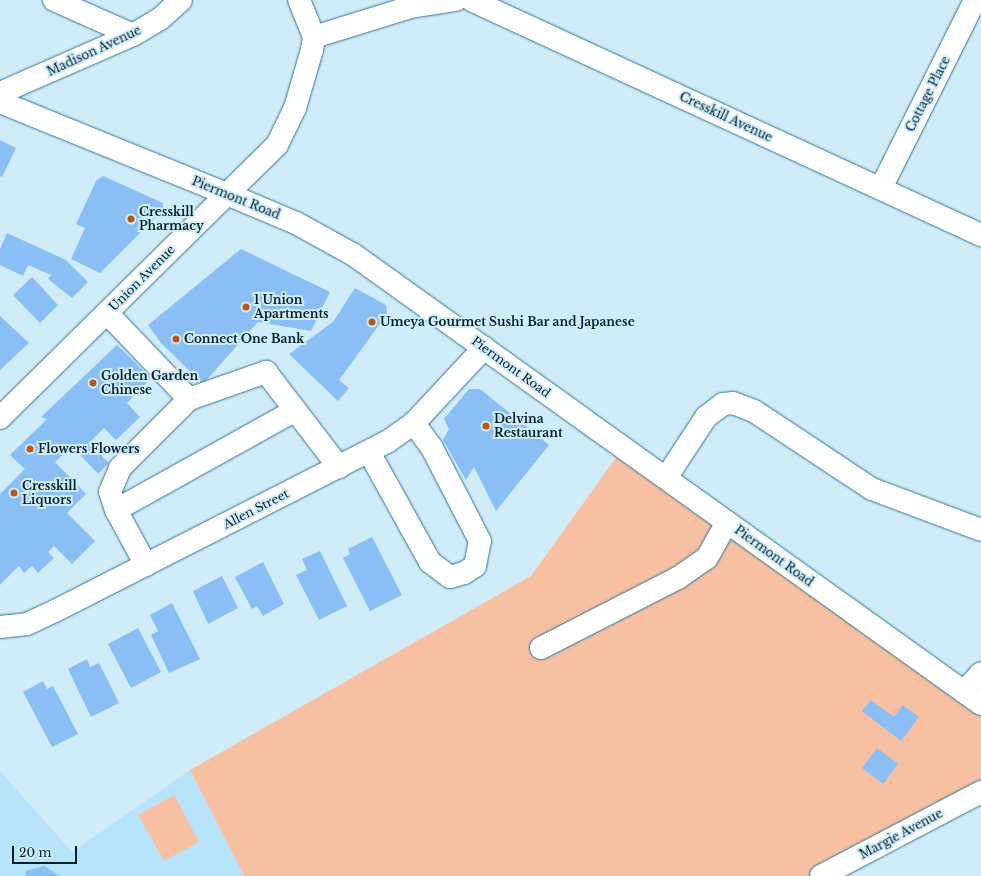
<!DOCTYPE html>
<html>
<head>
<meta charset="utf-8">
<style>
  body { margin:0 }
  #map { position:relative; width:981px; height:876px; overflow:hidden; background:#d1ecf9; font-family:"Libre Baskerville",serif }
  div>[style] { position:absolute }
  .built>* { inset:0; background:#b7e4fa }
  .green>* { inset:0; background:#f8c0a2 }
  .building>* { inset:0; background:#89bff5 }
  .roads { filter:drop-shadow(0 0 1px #307694) drop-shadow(0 0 1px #307694) }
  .minor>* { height:22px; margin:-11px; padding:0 11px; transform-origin:11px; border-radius:11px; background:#fff }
  .major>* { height:22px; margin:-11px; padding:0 11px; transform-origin:11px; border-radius:11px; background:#fff }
  .dots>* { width:11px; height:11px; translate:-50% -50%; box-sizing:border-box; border:2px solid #d1ecf9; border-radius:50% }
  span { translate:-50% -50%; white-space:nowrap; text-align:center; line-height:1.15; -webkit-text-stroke:4px #d1ecf9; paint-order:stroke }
  .street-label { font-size:12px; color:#04212d }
  .poi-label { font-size:12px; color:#04212d; font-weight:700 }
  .left { translate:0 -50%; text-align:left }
  .scale { position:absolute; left:12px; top:846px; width:65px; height:18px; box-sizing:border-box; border:2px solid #04212d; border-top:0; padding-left:5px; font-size:12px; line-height:14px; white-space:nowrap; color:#04212d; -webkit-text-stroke:3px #d1ecf9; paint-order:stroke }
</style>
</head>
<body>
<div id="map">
  <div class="built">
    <i style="clip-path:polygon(190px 770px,244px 876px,0 876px,0 771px,72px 852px)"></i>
  </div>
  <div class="green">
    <i style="clip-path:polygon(625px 445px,981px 706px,981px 803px,842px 876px,244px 876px,190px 770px,531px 576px)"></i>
    <i style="clip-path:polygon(174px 795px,199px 842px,164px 861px,138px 815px)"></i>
  </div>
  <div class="building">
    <i style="clip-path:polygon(0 140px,16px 148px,2px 177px,0 176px)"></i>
    <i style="clip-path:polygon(103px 176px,163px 203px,163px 210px,100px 273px,71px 259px,85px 228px,76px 224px,96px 181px)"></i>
    <i style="clip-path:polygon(7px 233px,66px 260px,88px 282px,72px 298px,48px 279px,51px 275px,28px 265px,23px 276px,0 265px,0 249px)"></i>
    <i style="clip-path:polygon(241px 249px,330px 292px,311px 331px,258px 322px,203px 384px,161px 343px,148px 325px)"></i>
    <i style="clip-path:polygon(32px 277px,58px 305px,40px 323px,13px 295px)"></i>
    <i style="clip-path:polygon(355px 288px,386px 305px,387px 314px,339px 380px,349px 388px,338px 401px,289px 354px,333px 322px)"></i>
    <i style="clip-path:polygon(0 316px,29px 343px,0 370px)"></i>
    <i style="clip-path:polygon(117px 345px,151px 378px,127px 403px,140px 417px,116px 440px,104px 428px,89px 443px,109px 463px,98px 474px,72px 446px,55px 462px,86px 494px,67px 513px,95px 541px,72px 564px,54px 546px,48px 552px,54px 558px,38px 573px,32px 566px,24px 573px,19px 566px,0 585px,0 494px,25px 469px,10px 455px,47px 419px,41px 417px)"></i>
    <i style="clip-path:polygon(469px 389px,480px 389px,549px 445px,496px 511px,474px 467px,466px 480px,443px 440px,449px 429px,444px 419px)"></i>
    <i style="clip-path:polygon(372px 537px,402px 595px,370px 611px,343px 558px,350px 554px,348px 549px)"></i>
    <i style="clip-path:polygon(320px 551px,347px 606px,319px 620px,296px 575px,307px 570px,302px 559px)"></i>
    <i style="clip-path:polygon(263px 562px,284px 604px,263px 616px,257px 606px,252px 609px,235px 577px)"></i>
    <i style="clip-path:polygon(222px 576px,238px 608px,208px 624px,193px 591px)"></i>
    <i style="clip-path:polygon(172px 603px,200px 659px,169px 673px,151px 635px,158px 631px,150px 615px)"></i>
    <i style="clip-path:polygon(138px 628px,161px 672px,131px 688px,108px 644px)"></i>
    <i style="clip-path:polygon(87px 659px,90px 667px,99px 663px,119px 703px,91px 717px,68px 669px)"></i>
    <i style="clip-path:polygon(43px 681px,47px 689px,53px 686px,78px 734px,52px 747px,23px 692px)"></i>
    <i style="clip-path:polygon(871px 700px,894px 717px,903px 705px,919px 717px,901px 741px,862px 711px)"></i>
    <i style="clip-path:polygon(877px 748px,898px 764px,883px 784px,862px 768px)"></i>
    <i style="clip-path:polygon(44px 866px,60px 876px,25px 876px,26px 871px)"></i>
  </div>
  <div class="roads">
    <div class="minor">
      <i style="left:54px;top:0;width:86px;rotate:23.9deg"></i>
      <i style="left:471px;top:0;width:562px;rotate:24.74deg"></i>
      <i style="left:314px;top:37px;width:102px;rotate:-17.2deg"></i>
      <i style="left:411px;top:7px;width:45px;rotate:-9deg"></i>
      <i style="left:881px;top:188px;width:210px;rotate:-63.4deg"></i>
      <i style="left:227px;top:194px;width:75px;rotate:22.8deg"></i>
      <i style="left:296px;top:223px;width:66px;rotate:28.9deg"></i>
      <i style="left:354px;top:255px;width:771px;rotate:35.61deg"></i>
      <i style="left:107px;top:313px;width:119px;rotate:46.4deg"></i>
      <i style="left:369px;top:452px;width:126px;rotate:61deg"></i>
      <i style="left:430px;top:562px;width:25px;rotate:37deg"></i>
      <i style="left:450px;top:577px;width:15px;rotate:-16deg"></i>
      <i style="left:464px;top:573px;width:13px;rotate:-32deg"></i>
      <i style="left:475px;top:566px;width:25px;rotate:-79deg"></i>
      <i style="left:480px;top:541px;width:105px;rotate:-117.3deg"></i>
      <i style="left:432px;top:448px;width:31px;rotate:-126deg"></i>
      <i style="left:666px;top:478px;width:73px;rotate:-56.7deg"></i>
      <i style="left:706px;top:417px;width:21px;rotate:-37deg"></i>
      <i style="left:723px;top:404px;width:10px;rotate:-6deg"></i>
      <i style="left:733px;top:403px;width:22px;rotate:21deg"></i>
      <i style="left:754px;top:411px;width:141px;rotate:33.5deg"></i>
      <i style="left:872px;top:489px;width:116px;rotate:20.6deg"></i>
      <i style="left:116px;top:510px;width:19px;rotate:-108deg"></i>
      <i style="left:110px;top:492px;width:26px;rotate:-67deg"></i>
      <i style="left:120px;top:468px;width:98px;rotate:-45deg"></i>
      <i style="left:189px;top:399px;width:82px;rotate:-19.3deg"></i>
      <i style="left:266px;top:372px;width:120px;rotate:52.5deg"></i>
      <i style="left:146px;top:565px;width:63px;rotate:-118.6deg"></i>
      <i style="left:116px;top:510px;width:204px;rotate:-29.1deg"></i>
      <i style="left:0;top:627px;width:27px;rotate:-6deg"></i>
      <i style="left:27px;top:624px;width:31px;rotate:-25deg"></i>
      <i style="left:55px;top:611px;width:373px;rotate:-27deg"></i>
      <i style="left:387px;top:442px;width:33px;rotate:-35deg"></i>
      <i style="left:414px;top:423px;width:103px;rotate:-47deg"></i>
      <i style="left:541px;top:648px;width:154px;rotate:-27.1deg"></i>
      <i style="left:678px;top:578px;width:35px;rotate:-35deg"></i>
      <i style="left:707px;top:558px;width:41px;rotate:-60.9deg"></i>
      <i style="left:964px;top:692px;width:25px;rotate:-48deg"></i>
      <i style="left:821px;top:876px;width:181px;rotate:-27.7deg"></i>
    </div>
    <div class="major">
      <i style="left:0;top:93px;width:145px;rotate:-23.6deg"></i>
      <i style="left:133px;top:35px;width:31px;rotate:-31deg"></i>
      <i style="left:160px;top:19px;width:28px;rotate:-42deg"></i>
      <i style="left:0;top:102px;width:245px;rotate:22.1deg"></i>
      <i style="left:0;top:418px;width:389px;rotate:-44.6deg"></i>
      <i style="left:277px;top:145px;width:41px;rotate:-64.1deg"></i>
      <i style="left:295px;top:108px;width:60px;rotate:-73.7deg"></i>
      <i style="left:312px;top:50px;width:13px;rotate:-81deg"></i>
      <i style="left:314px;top:37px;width:40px;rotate:-112deg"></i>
    </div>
  </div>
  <div class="dots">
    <i style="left:131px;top:219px;background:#b85812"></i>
    <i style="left:246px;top:307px;background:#b85812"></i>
    <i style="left:372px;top:322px;background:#b85812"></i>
    <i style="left:176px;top:339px;background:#b85812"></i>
    <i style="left:93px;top:383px;background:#b85812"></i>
    <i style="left:486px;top:426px;background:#b85812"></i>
    <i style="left:30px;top:449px;background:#b85812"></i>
    <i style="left:14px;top:493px;background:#b85812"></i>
  </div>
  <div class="street-label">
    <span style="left:94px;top:51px;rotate:-25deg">Madison Avenue</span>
    <span style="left:928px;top:94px;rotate:-63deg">Cottage Place</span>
    <span style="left:726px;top:117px;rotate:25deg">Cresskill Avenue</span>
    <span style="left:236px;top:198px;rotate:22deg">Piermont Road</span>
    <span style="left:142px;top:278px;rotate:-45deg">Union Avenue</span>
    <span style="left:511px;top:367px;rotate:36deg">Piermont Road</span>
    <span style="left:256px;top:509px;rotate:-27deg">Allen Street</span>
    <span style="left:774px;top:556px;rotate:36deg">Piermont Road</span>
    <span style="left:901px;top:834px;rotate:-28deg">Margie Avenue</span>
  </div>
  <div class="poi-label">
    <span class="left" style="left:139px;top:219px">Cresskill<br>Pharmacy</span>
    <span class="left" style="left:254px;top:307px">1 Union<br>Apartments</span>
    <span class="left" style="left:380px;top:322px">Umeya Gourmet Sushi Bar and Japanese</span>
    <span class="left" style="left:184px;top:339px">Connect One Bank</span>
    <span class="left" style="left:101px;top:383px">Golden Garden<br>Chinese</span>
    <span class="left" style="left:494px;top:426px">Delvina<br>Restaurant</span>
    <span class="left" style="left:38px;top:449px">Flowers Flowers</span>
    <span class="left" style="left:22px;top:493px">Cresskill<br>Liquors</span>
  </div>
  <div class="scale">20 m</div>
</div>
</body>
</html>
